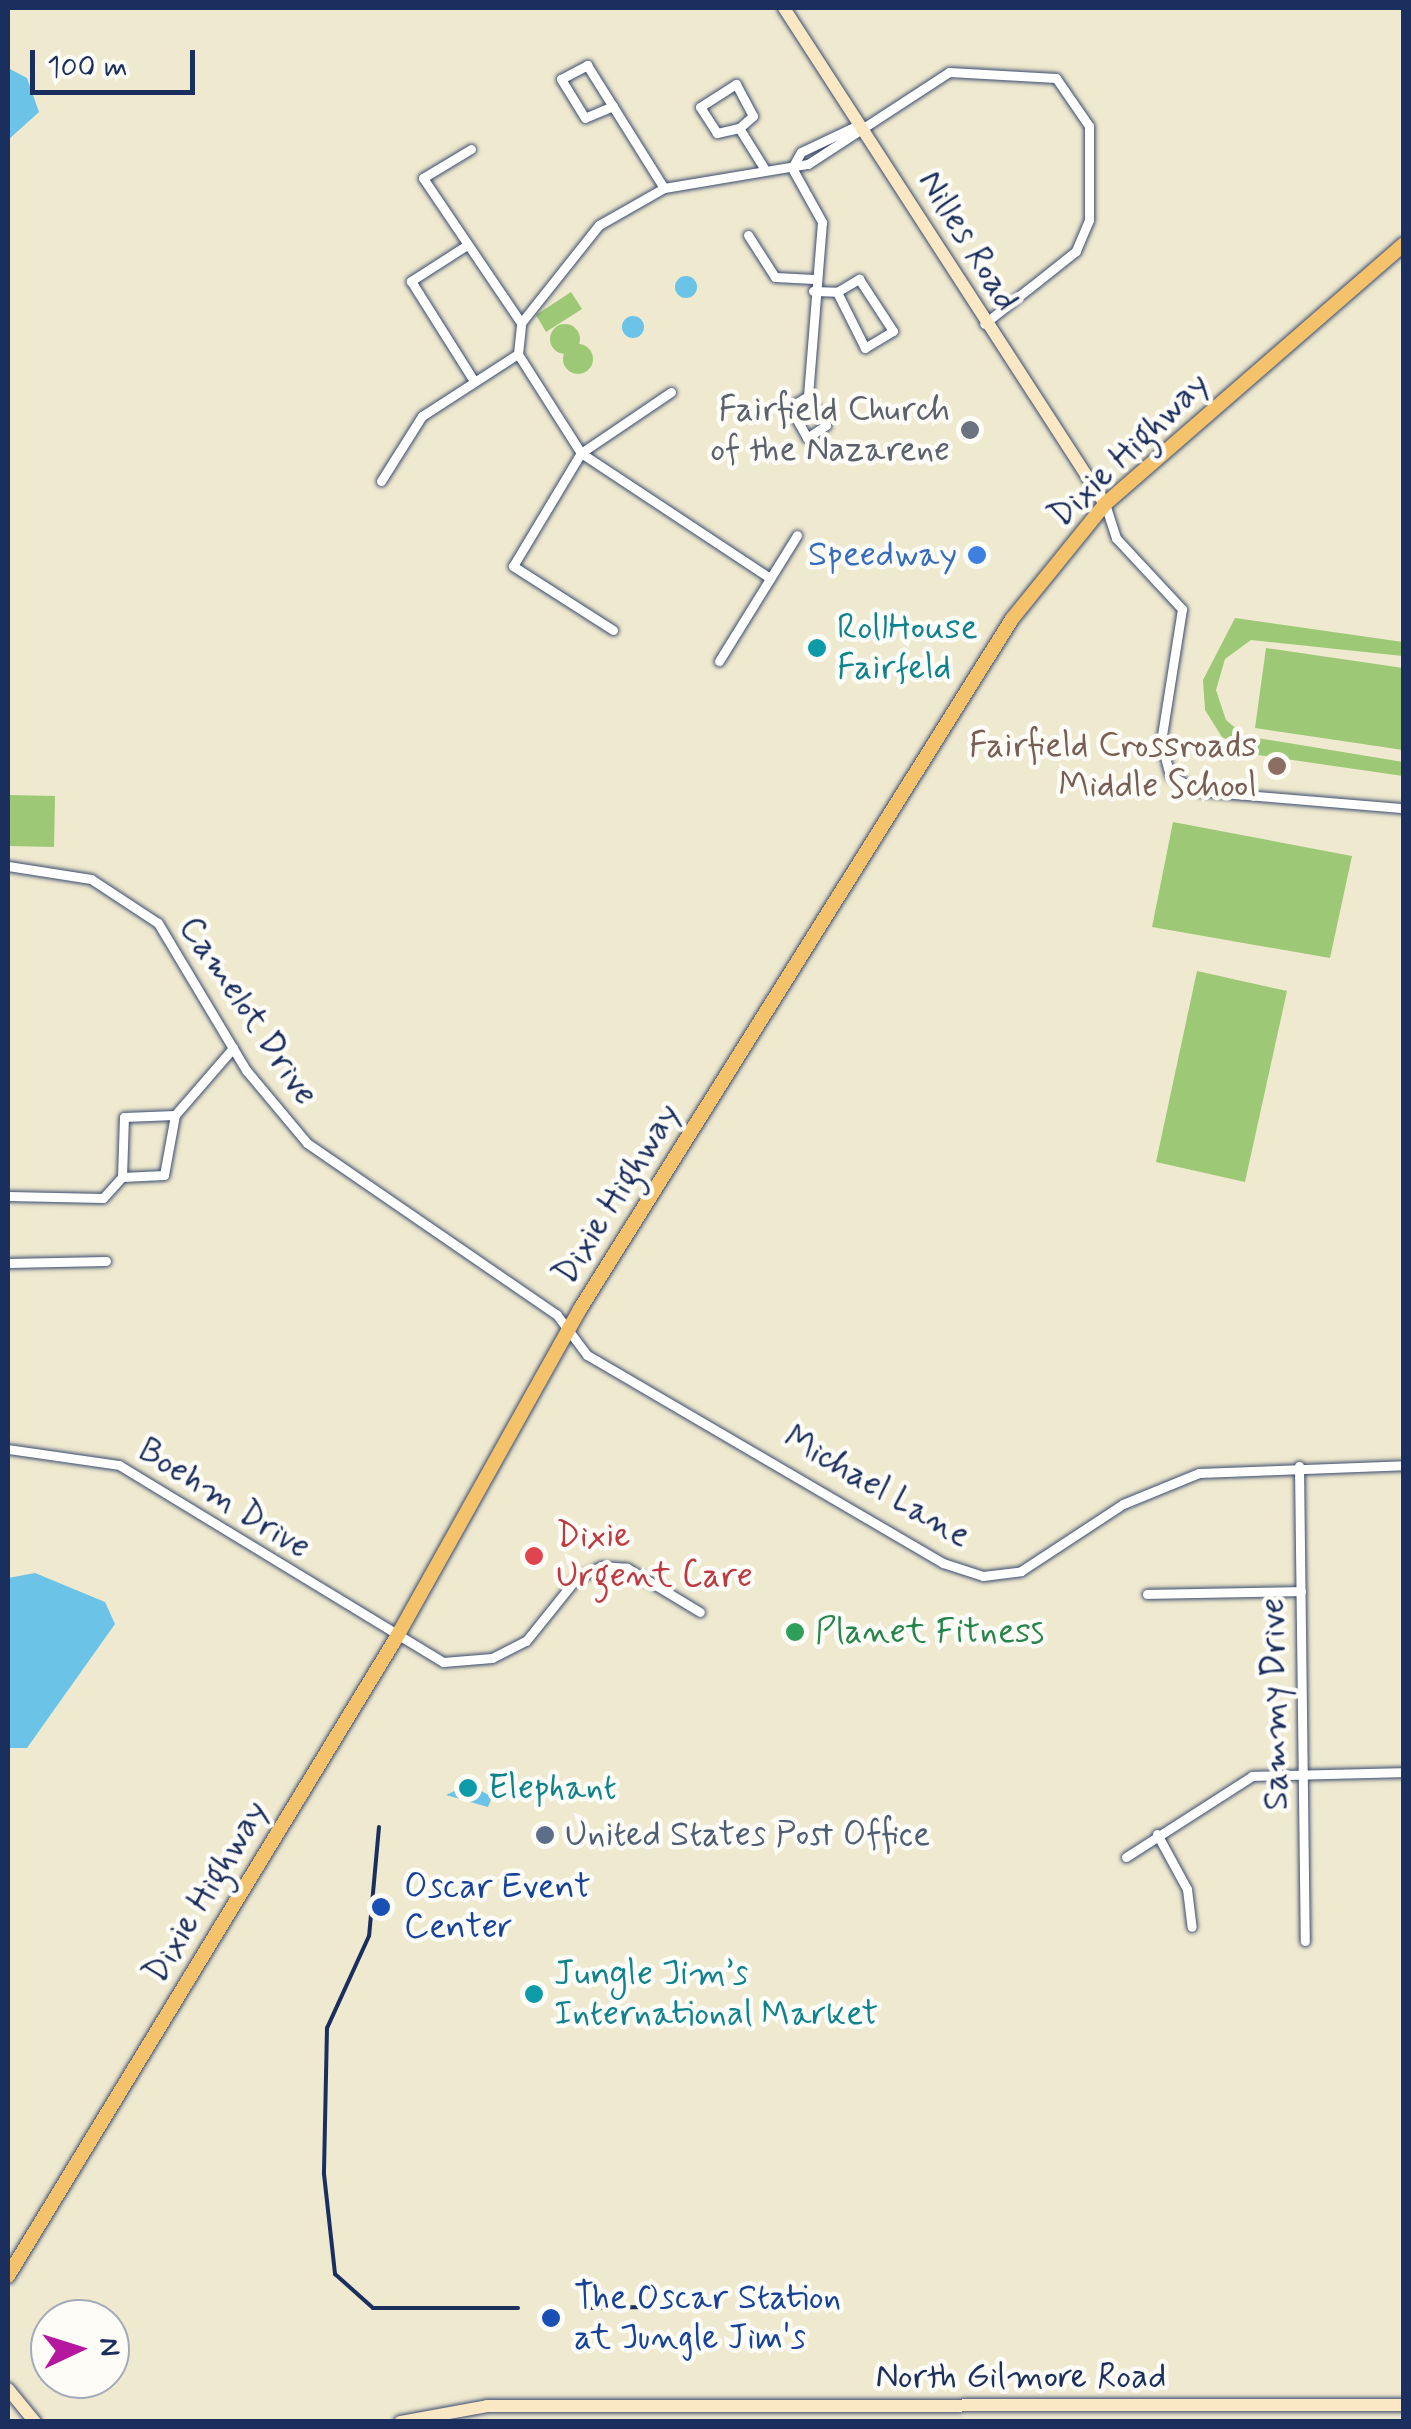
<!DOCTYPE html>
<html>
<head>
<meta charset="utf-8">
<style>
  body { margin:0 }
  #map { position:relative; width:1411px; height:2429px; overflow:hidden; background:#efe9cf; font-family:Mynerve,sans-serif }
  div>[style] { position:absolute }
  .green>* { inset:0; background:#9dc977 }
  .round { border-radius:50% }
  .water>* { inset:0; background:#6bc3e8 }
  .roads { filter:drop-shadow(0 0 2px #3b4b6f) drop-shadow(0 0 2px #3b4b6f) }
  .street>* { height:9px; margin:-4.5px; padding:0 4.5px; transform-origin:4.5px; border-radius:4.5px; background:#fff }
  .secondary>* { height:12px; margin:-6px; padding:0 6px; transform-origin:6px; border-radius:6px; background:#fae7c3 }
  .primary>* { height:14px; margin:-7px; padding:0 7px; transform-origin:7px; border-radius:7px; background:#f3c26a }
  .rail>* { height:4px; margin:-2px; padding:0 2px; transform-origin:2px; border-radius:2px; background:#1b2f5e }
  .dots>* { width:28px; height:28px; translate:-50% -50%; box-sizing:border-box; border:5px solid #fdfcf7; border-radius:50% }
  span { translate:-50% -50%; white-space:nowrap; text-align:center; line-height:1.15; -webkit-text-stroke:9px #fdfcf7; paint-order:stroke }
  .street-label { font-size:35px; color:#1b2f5e }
  .worship-label { font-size:35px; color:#5b616d }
  .right { translate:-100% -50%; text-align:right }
  .shop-label { font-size:35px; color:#366cbe }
  .culture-label { font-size:35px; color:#0d838f }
  .left { translate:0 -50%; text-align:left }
  .education-label { font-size:35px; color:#785e54 }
  .health-label { font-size:35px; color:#be3a42 }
  .leisure-label { font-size:35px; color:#27864d }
  .service-label { font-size:35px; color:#4e5e75 }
  .transit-label { font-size:35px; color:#164399 }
  .frame { position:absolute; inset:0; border:10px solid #1b2f5e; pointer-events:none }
  .north { position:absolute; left:30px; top:2299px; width:100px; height:100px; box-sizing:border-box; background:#fdfcf7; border:2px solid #a3aaba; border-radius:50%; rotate:86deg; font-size:28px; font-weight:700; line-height:40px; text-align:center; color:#1b2f5e }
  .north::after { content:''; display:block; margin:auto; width:35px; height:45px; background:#b5179e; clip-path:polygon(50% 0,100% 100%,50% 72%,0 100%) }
  .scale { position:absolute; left:30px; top:50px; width:165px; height:45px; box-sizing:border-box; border:5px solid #1b2f5e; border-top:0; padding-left:12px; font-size:30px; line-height:35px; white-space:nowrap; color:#1b2f5e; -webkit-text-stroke:8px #fdfcf7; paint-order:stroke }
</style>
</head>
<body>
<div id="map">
  <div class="green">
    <i style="clip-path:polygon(571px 292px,582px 309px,546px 332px,536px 315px)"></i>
    <i class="round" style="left:550px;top:324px;width:30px;height:30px"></i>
    <i class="round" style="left:563px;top:344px;width:30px;height:30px"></i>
    <i style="clip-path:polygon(1235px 618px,1403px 642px,1403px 656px,1251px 640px,1225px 659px,1216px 690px,1226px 720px,1245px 736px,1403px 762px,1403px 776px,1258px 755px,1222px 737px,1205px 710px,1203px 680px)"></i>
    <i style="clip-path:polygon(1266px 648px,1403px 668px,1403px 750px,1255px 728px)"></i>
    <i style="clip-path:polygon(8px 795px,55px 796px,54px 847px,8px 846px)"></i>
    <i style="clip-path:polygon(1173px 822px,1352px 856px,1330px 958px,1152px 927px)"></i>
    <i style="clip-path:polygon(1197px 971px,1287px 991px,1245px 1182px,1156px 1162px)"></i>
  </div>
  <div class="water">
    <i style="clip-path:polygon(8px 68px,27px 78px,39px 112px,8px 140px)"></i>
    <i class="round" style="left:675px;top:276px;width:22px;height:22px"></i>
    <i class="round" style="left:622px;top:316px;width:22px;height:22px"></i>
    <i style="clip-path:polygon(35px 1573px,105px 1602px,115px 1624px,27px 1748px,8px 1748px,8px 1578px)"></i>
    <i style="clip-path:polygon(469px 1784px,492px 1797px,488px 1807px,446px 1795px)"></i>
  </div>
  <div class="roads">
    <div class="street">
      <i style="left:613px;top:106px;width:30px;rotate:157deg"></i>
      <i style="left:585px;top:118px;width:46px;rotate:-121.6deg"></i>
      <i style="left:561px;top:79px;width:30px;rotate:-28deg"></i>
      <i style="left:587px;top:65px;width:145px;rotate:58deg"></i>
      <i style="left:739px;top:128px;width:23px;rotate:167deg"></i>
      <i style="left:717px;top:133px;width:31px;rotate:-123deg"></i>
      <i style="left:700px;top:107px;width:43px;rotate:-32.6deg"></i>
      <i style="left:736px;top:84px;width:36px;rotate:62deg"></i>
      <i style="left:753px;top:116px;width:18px;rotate:139deg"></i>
      <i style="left:739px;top:128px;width:47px;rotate:58deg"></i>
      <i style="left:471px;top:149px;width:56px;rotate:148.9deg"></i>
      <i style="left:423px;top:178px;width:175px;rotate:55.9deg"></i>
      <i style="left:792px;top:168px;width:62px;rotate:60.9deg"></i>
      <i style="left:822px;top:222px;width:175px;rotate:94.6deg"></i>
      <i style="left:808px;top:396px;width:21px;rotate:149deg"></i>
      <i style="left:790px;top:407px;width:35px;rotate:61deg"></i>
      <i style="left:807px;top:438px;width:23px;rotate:-34deg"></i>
      <i style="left:826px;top:425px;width:34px;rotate:-122deg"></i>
      <i style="left:792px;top:168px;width:18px;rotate:-61deg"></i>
      <i style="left:801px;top:152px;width:63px;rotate:-25.3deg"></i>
      <i style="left:748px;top:235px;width:50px;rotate:57.3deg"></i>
      <i style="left:775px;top:277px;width:39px;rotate:3deg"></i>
      <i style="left:467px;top:245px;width:67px;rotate:147.3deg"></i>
      <i style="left:411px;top:281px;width:118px;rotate:57.8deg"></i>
      <i style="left:813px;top:291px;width:24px;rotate:2deg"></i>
      <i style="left:837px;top:292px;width:26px;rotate:-31deg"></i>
      <i style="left:859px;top:279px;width:62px;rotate:56.8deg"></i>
      <i style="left:893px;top:331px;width:33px;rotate:149deg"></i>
      <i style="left:865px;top:348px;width:63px;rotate:-116.6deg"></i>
      <i style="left:671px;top:392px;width:109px;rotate:145.9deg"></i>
      <i style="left:581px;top:453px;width:227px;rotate:33.5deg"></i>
      <i style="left:381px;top:481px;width:77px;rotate:-57.8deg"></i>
      <i style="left:422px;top:416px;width:114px;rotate:-32.9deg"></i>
      <i style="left:1105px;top:504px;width:36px;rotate:72deg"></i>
      <i style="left:1116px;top:538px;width:97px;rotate:47.1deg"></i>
      <i style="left:1182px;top:609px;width:135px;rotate:99deg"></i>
      <i style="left:1161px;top:742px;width:34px;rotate:75deg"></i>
      <i style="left:1170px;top:775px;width:32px;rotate:30deg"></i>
      <i style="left:1198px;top:791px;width:205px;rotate:4.8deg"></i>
      <i style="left:613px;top:630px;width:119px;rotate:-147.4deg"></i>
      <i style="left:513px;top:566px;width:132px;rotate:-59deg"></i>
      <i style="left:581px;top:453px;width:117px;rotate:-122.5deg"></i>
      <i style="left:518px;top:354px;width:31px;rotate:-84deg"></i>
      <i style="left:521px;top:323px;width:125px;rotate:-51.5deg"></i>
      <i style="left:599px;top:225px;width:75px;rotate:-29.6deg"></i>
      <i style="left:664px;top:188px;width:146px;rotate:-9.5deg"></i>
      <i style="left:808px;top:164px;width:168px;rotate:-33.1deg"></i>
      <i style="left:949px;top:72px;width:107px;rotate:3.2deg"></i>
      <i style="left:1056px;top:78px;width:58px;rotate:55.5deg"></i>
      <i style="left:1089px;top:126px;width:94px;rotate:90deg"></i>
      <i style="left:1089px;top:220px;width:34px;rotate:113deg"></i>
      <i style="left:1076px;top:251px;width:117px;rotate:141.6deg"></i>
      <i style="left:719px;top:661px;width:148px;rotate:-58.2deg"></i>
      <i style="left:8px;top:866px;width:84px;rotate:8.9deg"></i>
      <i style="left:91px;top:879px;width:80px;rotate:33.3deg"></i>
      <i style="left:158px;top:923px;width:171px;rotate:59.1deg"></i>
      <i style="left:246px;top:1070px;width:95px;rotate:50.1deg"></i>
      <i style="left:307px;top:1143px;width:303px;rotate:34.5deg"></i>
      <i style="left:557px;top:1315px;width:50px;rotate:53.1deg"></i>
      <i style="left:587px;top:1355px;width:412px;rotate:30.3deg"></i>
      <i style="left:943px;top:1563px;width:42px;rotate:18deg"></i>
      <i style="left:983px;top:1576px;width:38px;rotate:-7deg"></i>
      <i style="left:1021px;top:1571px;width:122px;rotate:-33.3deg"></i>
      <i style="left:1123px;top:1504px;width:82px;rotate:-22.2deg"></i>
      <i style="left:1199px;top:1473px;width:205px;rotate:-2.2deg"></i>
      <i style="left:175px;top:1115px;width:89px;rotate:-49.1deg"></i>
      <i style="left:8px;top:1196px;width:95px;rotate:1.2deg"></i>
      <i style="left:103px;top:1198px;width:28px;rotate:-48deg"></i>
      <i style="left:122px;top:1177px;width:60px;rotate:-88.1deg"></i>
      <i style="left:124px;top:1117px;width:51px;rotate:-2.2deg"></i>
      <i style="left:175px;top:1115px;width:61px;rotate:100.4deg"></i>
      <i style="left:164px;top:1175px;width:42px;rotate:177.3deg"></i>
      <i style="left:8px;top:1263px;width:98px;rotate:-1.2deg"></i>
      <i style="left:8px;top:1449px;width:112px;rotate:8.2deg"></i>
      <i style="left:119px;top:1465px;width:379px;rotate:31.3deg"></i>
      <i style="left:443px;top:1662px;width:49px;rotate:-4.7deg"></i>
      <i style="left:492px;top:1658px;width:38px;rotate:-27deg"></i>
      <i style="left:526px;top:1641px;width:78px;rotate:-51.2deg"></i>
      <i style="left:575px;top:1580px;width:30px;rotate:-28deg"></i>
      <i style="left:601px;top:1566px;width:26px;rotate:4deg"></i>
      <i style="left:627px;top:1568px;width:85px;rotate:31.1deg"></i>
      <i style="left:1299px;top:1466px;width:475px;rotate:89.3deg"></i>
      <i style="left:1147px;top:1594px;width:154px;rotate:-1.1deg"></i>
      <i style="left:1157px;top:1834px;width:63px;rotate:61.4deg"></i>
      <i style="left:1187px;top:1889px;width:38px;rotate:83deg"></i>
      <i style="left:1126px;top:1857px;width:150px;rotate:-32.7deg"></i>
      <i style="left:1252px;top:1776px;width:152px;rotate:-1.5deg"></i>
    </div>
    <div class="secondary">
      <i style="left:784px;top:8px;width:591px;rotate:57.09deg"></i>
      <i style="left:8px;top:2389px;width:43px;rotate:50.7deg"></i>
      <i style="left:400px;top:2422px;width:88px;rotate:-10.4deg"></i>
      <i style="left:487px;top:2406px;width:917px;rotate:-0.06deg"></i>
    </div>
    <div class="primary">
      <i style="left:8px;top:2276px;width:744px;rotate:-58.68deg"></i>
      <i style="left:395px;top:1640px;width:379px;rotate:-60.8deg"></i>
      <i style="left:580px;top:1309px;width:814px;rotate:-57.95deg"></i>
      <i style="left:1012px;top:619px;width:148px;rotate:-51deg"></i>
      <i style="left:1105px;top:504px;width:396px;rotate:-41deg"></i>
    </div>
  </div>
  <div class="rail">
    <i style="left:379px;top:1827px;width:109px;rotate:95.2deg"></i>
    <i style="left:369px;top:1936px;width:101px;rotate:114.5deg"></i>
    <i style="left:327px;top:2028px;width:146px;rotate:91.2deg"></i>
    <i style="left:324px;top:2174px;width:101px;rotate:83.7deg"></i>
    <i style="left:335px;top:2274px;width:51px;rotate:41.8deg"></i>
    <i style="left:373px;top:2308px;width:145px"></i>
    <i style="left:583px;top:2308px;width:65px;rotate:-0.9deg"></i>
  </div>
  <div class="dots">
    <i style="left:970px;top:430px;background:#6b7280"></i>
    <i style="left:977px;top:555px;background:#3f7fe0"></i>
    <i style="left:817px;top:648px;background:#0f9aa8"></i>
    <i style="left:1277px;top:766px;background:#8d6e63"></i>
    <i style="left:534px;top:1556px;background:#e0444e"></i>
    <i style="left:795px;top:1632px;background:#2e9e5b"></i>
    <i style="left:468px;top:1788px;background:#0f9aa8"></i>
    <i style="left:545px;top:1835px;background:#5c6f8a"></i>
    <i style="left:381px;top:1907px;background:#1a4fb4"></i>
    <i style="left:534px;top:1994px;background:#0f9aa8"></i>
    <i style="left:551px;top:2318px;background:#1a4fb4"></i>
  </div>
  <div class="street-label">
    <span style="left:968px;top:241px;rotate:58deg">Nilles Road</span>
    <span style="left:1129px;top:450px;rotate:-44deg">Dixie Highway</span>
    <span style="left:248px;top:1011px;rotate:56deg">Camelot Drive</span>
    <span style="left:617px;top:1194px;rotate:-58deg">Dixie Highway</span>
    <span style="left:877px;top:1487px;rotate:30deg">Michael Lane</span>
    <span style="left:224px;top:1499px;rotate:32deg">Boehm Drive</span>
    <span style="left:1275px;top:1704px;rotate:-91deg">Sammy Drive</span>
    <span style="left:206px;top:1892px;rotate:-59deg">Dixie Highway</span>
    <span style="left:1021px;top:2377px">North Gilmore Road</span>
  </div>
  <div class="worship-label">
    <span class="right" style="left:950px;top:430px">Fairfield Church<br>of the Nazarene</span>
  </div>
  <div class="shop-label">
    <span class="right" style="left:957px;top:555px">Speedway</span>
  </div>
  <div class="culture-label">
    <span class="left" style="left:837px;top:648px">RollHouse<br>Fairfeld</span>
    <span class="left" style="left:488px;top:1788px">Elephant</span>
    <span class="left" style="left:554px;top:1994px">Jungle Jim’s<br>International Market</span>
  </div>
  <div class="education-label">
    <span class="right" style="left:1257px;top:766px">Fairfield Crossroads<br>Middle School</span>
  </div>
  <div class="health-label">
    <span class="left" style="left:556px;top:1556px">Dixie<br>Urgent Care</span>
  </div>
  <div class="leisure-label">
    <span class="left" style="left:815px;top:1632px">Planet Fitness</span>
  </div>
  <div class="service-label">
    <span class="left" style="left:565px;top:1835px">United States Post Office</span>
  </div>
  <div class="transit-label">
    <span class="left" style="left:404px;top:1907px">Oscar Event<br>Center</span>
    <span class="left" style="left:574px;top:2318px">The Oscar Station<br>at Jungle Jim's</span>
  </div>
  <div class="frame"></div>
  <div class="north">N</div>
  <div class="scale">100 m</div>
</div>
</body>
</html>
